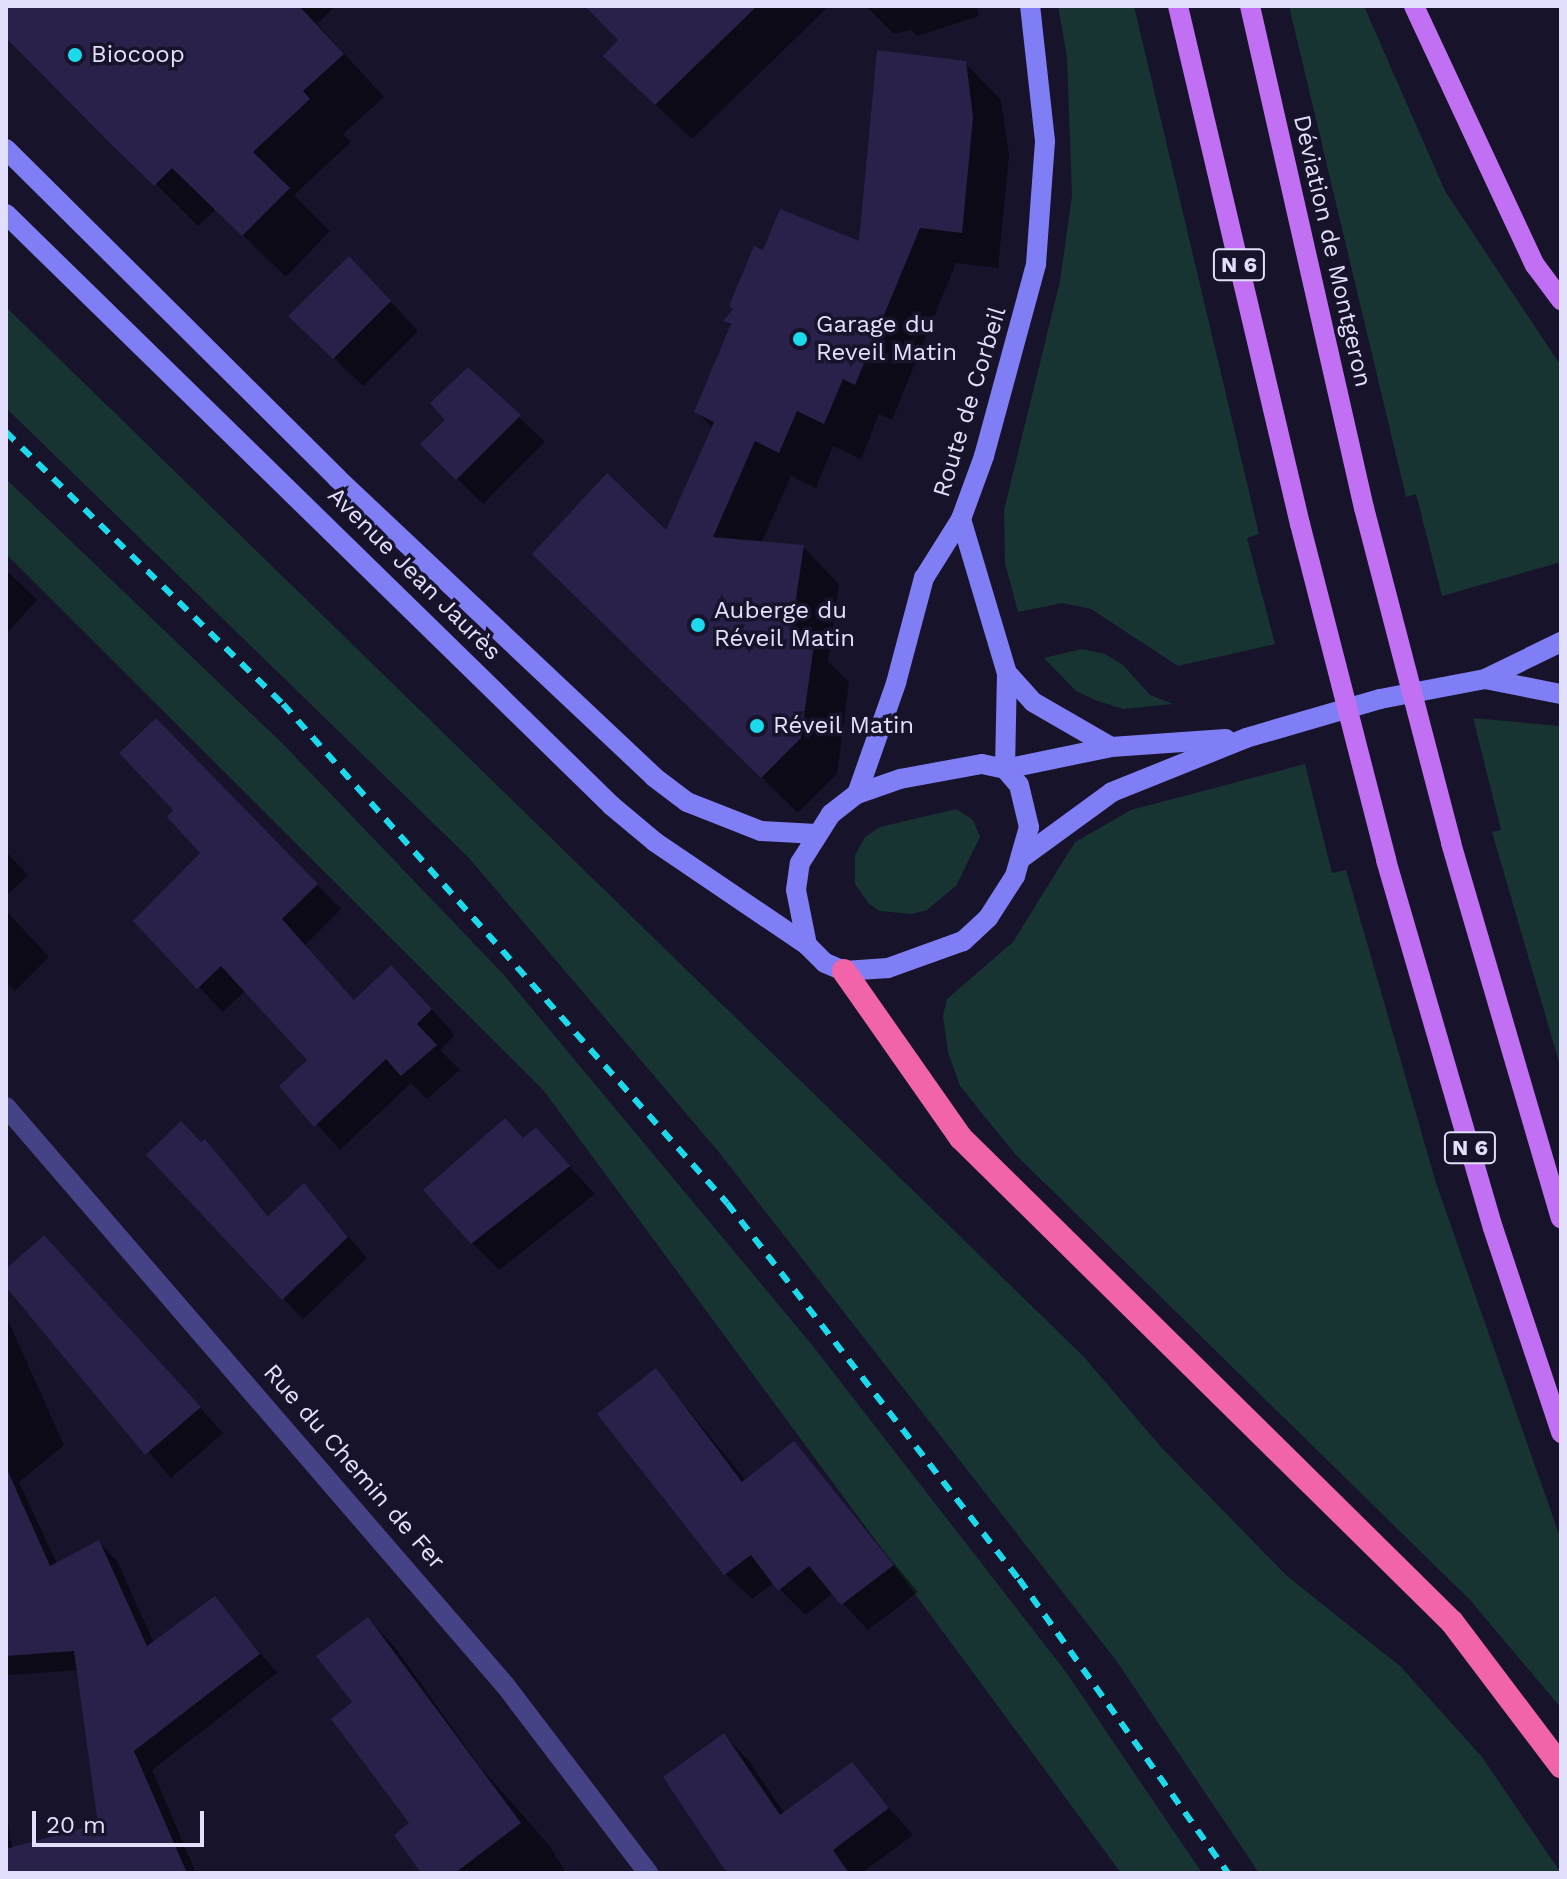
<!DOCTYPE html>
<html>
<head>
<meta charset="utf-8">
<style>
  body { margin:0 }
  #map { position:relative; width:1567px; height:1879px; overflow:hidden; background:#17132a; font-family:"Work Sans",sans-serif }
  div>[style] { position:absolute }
  .green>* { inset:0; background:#173432 }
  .shadow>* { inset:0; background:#0007 }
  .building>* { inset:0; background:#292149 }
  .street>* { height:20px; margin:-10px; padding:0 10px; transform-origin:10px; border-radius:10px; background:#454385 }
  .secondary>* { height:20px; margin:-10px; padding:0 10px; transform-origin:10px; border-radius:10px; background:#807ef4 }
  .primary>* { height:20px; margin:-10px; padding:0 10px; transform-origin:10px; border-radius:10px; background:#c170f3 }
  .highway>* { height:24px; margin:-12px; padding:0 12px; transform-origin:12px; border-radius:12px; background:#f264a9 }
  .rail>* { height:6px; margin-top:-3px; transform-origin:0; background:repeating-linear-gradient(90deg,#1cd9ec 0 12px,transparent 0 22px) }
  .dots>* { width:22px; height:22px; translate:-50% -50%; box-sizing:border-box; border:4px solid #17132a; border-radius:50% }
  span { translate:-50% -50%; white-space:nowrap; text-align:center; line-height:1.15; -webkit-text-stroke:7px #17132a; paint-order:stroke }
  .shield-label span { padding:2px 6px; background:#17132a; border:2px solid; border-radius:6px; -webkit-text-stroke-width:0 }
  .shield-label { font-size:22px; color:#e2dffc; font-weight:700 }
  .poi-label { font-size:24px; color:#e2dffc }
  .left { translate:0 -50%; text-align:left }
  .street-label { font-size:24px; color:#e2dffc }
  .frame { position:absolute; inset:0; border:8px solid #e2dffc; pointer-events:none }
  .scale { position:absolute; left:32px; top:1811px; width:172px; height:36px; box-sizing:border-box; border:4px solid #e2dffc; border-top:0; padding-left:10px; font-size:24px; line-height:28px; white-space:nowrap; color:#e2dffc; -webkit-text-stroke:6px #17132a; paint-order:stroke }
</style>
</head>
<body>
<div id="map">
  <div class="green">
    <i style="clip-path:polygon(1058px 6px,1134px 6px,1259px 534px,1247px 538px,1275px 644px,1178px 666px,1091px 609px,1062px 603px,1018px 612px,1005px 563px,1004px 510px,1060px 281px,1072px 196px,1067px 57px)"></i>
    <i style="clip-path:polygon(1289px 6px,1364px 6px,1445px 191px,1561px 366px,1561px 562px,1442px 596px,1416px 494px,1406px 497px)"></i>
    <i style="clip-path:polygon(6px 307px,1084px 1357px,1161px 1447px,1287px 1576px,1401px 1667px,1482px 1757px,1561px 1873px,1259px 1873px,1118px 1663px,718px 1151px,469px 858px,6px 408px)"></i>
    <i style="clip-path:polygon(6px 479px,283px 744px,504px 975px,812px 1345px,1066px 1672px,1202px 1873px,1121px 1873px,544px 1091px,6px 554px)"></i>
    <i style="clip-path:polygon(1082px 649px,1105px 654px,1123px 665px,1150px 695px,1173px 704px,1123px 709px,1095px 700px,1076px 691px,1044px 658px)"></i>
    <i style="clip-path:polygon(1473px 718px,1561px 726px,1561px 1069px,1492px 832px,1501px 830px)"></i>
    <i style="clip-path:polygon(1305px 764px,1332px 873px,1346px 870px,1436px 1183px,1561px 1540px,1561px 1708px,1471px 1601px,1015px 1154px,960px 1086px,948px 1052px,943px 1016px,947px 999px,1013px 942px,1075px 842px,1131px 810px)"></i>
    <i style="clip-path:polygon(956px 809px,973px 820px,980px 837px,956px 886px,927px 910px,912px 914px,879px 911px,869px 904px,855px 884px,855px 855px,865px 837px,880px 827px)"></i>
  </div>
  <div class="shadow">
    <i style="clip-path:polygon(6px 6px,335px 6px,317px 24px,384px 97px,343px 134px,351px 142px,294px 195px,330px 231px,286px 277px,216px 209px,198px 226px,6px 35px)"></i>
    <i style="clip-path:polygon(612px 6px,829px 6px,692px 139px,642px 92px)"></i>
    <i style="clip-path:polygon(866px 6px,976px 6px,979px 16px,917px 36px,911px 30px,894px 34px)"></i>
    <i style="clip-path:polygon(965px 63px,1001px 100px,1009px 155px,998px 268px,956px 263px,892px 420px,879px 414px,861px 459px,833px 446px,816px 488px,791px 476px,761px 544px,803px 547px,839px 584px,828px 661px,849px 682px,837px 774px,798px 813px,571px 590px,666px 534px,713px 428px,697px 412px,732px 327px,726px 321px,765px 252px,860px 244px)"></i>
    <i style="clip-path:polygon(377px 287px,418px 331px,363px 386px,319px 344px)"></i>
    <i style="clip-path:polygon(468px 369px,545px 442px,483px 504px,423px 444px,448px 420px)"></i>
    <i style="clip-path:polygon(6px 570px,37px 600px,6px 634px)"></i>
    <i style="clip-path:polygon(156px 721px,341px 909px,305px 945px,355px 1001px,416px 992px,455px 1035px,440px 1050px,460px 1070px,427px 1099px,411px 1083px,340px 1150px,282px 1086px,310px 1061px,246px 990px,223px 1012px,136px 921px,203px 853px,176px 810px)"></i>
    <i style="clip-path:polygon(6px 852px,28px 875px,6px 896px)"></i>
    <i style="clip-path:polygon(6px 911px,49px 957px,15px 991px,6px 982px)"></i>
    <i style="clip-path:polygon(535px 1130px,595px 1194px,499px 1270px,472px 1243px,524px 1139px)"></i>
    <i style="clip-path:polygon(205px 1142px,270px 1217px,304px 1185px,367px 1258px,303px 1319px,283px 1298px)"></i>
    <i style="clip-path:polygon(68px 1262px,223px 1433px,171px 1478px,6px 1284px,6px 1272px)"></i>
    <i style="clip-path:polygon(6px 1316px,64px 1445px,19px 1482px,57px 1564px,99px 1542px,117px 1561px,154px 1643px,215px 1599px,277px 1673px,152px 1770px,196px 1873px,118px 1873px,79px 1670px,6px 1675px)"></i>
    <i style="clip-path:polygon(656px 1370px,746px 1481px,794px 1444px,918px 1592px,868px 1630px,833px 1593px,805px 1615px,774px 1583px,752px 1599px,726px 1574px)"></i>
    <i style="clip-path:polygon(368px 1619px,394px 1646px,481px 1768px,549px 1845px,566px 1873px,424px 1873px,412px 1823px,355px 1703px)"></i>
    <i style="clip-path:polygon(724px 1735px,749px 1761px,785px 1814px,851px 1765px,913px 1835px,862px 1873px,735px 1873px)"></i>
    <i style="clip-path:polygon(6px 1811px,16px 1872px,6px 1873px)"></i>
  </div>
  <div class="building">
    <i style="clip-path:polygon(6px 6px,299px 6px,344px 54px,303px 91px,310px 99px,253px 152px,290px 188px,242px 236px,172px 168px,154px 186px,107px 140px,6px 38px)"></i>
    <i style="clip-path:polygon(585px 6px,757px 6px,655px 105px,603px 56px,618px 40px)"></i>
    <i style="clip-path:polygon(877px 50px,966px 61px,973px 117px,962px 233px,920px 228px,855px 385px,843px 379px,824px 424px,797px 411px,779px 453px,755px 441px,713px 537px,804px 545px,790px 638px,814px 644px,801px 738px,761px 778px,532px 554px,607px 473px,666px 530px,714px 422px,694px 412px,731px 324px,723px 321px,733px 309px,729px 306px,754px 246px,763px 250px,780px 209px,859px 241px)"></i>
    <i style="clip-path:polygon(349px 256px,391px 301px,333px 359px,288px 316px)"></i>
    <i style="clip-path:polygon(468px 367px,521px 415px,456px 480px,420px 444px,445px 420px,430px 403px)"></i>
    <i style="clip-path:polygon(156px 718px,318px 884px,282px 919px,354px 1000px,391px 965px,432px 1009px,417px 1024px,437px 1045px,401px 1076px,386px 1059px,314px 1127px,279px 1086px,307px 1060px,221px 966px,197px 989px,133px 921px,200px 853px,167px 817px,173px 810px,119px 753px)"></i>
    <i style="clip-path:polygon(505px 1118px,523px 1138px,536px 1127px,570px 1166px,471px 1244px,423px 1190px)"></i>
    <i style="clip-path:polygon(181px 1121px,201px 1142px,205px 1139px,268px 1216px,304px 1183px,348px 1237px,282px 1300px,146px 1155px)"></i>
    <i style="clip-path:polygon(44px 1235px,201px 1407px,145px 1455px,6px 1287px,6px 1269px)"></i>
    <i style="clip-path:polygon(656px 1368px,742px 1482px,794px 1441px,894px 1565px,841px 1605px,809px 1566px,778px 1591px,751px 1555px,724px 1575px,597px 1414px)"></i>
    <i style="clip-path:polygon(6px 1467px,50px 1566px,99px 1540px,147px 1646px,215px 1596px,260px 1654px,134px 1751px,187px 1873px,6px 1873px,6px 1849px,98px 1824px,74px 1651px,6px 1656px)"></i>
    <i style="clip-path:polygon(368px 1617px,521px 1823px,455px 1873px,421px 1873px,394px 1835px,409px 1823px,331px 1719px,352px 1702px,316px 1656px)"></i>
    <i style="clip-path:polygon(724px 1733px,780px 1815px,852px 1762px,889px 1808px,833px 1850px,849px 1873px,727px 1873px,663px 1777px)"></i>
  </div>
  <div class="street">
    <i style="left:6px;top:1107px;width:764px;rotate:49.2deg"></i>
    <i style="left:505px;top:1685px;width:236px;rotate:52.7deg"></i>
  </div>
  <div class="secondary">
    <i style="left:6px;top:149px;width:467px;rotate:44.8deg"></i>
    <i style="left:337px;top:478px;width:436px;rotate:43.3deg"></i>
    <i style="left:654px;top:777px;width:41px;rotate:37.1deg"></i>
    <i style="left:687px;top:802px;width:79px;rotate:21.4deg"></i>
    <i style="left:761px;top:831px;width:55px;rotate:3.1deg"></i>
    <i style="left:6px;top:214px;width:847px;rotate:44.33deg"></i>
    <i style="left:612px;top:806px;width:56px;rotate:39.9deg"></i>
    <i style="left:655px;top:842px;width:184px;rotate:34.1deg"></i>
    <i style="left:961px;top:519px;width:161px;rotate:73.4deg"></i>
    <i style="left:1007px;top:673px;width:96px;rotate:91.2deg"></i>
    <i style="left:1005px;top:769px;width:108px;rotate:-11.7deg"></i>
    <i style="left:1111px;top:747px;width:115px;rotate:-4deg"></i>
    <i style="left:1007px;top:673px;width:39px;rotate:48deg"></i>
    <i style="left:1033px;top:702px;width:90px;rotate:30deg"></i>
    <i style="left:1485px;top:679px;width:77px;rotate:11.2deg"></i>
    <i style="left:982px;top:764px;width:24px;rotate:12deg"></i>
    <i style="left:1005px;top:769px;width:21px;rotate:49deg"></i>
    <i style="left:1019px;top:785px;width:43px;rotate:76.6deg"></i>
    <i style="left:1029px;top:827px;width:51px;rotate:105.9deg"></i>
    <i style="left:1015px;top:876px;width:50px;rotate:122.7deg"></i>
    <i style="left:988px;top:918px;width:34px;rotate:137deg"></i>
    <i style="left:963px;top:941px;width:80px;rotate:160.2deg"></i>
    <i style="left:888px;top:968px;width:44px;rotate:176.1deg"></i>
    <i style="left:844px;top:971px;width:21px;rotate:-157deg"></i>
    <i style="left:825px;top:963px;width:25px;rotate:-135deg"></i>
    <i style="left:807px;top:945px;width:56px;rotate:-101.3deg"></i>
    <i style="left:796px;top:890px;width:27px;rotate:-82deg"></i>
    <i style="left:800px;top:863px;width:58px;rotate:-57.7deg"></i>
    <i style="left:831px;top:814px;width:33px;rotate:-38deg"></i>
    <i style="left:857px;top:794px;width:46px;rotate:-19.2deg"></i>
    <i style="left:900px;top:779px;width:83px;rotate:-10.4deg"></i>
    <i style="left:857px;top:794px;width:118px;rotate:-70.6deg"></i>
    <i style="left:896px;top:683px;width:109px;rotate:-75.1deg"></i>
    <i style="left:924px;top:578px;width:70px;rotate:-57.9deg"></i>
    <i style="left:961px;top:519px;width:67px;rotate:-69.9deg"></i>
    <i style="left:984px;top:456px;width:199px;rotate:-74.8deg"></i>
    <i style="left:1036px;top:264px;width:123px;rotate:-85.8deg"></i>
    <i style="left:1045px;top:141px;width:136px;rotate:-96.3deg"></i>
    <i style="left:1023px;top:857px;width:110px;rotate:-36.1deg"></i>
    <i style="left:1112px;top:792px;width:144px;rotate:-21.9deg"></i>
    <i style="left:1246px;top:738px;width:140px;rotate:-16.2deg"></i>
    <i style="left:1380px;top:699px;width:107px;rotate:-10.8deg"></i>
    <i style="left:1485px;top:679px;width:85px;rotate:-26deg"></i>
  </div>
  <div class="primary">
    <i style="left:1178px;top:6px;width:532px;rotate:76.75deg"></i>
    <i style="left:1300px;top:524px;width:347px;rotate:75.6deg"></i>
    <i style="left:1386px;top:860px;width:383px;rotate:73.8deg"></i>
    <i style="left:1493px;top:1228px;width:216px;rotate:71.6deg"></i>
    <i style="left:1250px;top:6px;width:515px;rotate:77.21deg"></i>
    <i style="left:1364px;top:508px;width:346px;rotate:75.4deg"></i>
    <i style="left:1451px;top:843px;width:391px;rotate:73.7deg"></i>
    <i style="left:1414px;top:6px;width:286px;rotate:65deg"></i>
    <i style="left:1535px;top:265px;width:44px;rotate:53.4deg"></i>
  </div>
  <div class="highway">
    <i style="left:844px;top:971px;width:204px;rotate:55deg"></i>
    <i style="left:961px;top:1138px;width:689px;rotate:44.59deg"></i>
    <i style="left:1452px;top:1622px;width:181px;rotate:52.9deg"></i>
  </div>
  <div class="rail">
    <i style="left:6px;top:432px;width:388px;rotate:44.5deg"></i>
    <i style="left:283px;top:704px;width:668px;rotate:48.34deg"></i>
    <i style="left:727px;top:1203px;width:476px;rotate:52.2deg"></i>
    <i style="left:1019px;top:1579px;width:361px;rotate:54.6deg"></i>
  </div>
  <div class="dots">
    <i style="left:75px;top:55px;background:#1cd9ec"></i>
    <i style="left:800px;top:339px;background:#1cd9ec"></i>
    <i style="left:698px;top:625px;background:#1cd9ec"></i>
    <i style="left:757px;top:726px;background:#1cd9ec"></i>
  </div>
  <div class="shield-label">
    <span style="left:1239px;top:265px">N 6</span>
    <span style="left:1470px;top:1148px">N 6</span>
  </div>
  <div class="poi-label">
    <span class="left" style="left:91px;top:55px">Biocoop</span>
    <span class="left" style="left:816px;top:339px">Garage du<br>Reveil Matin</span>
    <span class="left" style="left:714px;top:625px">Auberge du<br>Réveil Matin</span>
    <span class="left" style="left:773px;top:726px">Réveil Matin</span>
  </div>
  <div class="street-label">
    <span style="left:1332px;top:251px;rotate:77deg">Déviation de Montgeron</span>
    <span style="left:970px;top:402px;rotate:-73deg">Route de Corbeil</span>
    <span style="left:414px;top:574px;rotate:45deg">Avenue Jean Jaurès</span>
    <span style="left:354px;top:1467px;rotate:49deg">Rue du Chemin de Fer</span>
  </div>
  <div class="frame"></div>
  <div class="scale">20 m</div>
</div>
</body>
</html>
